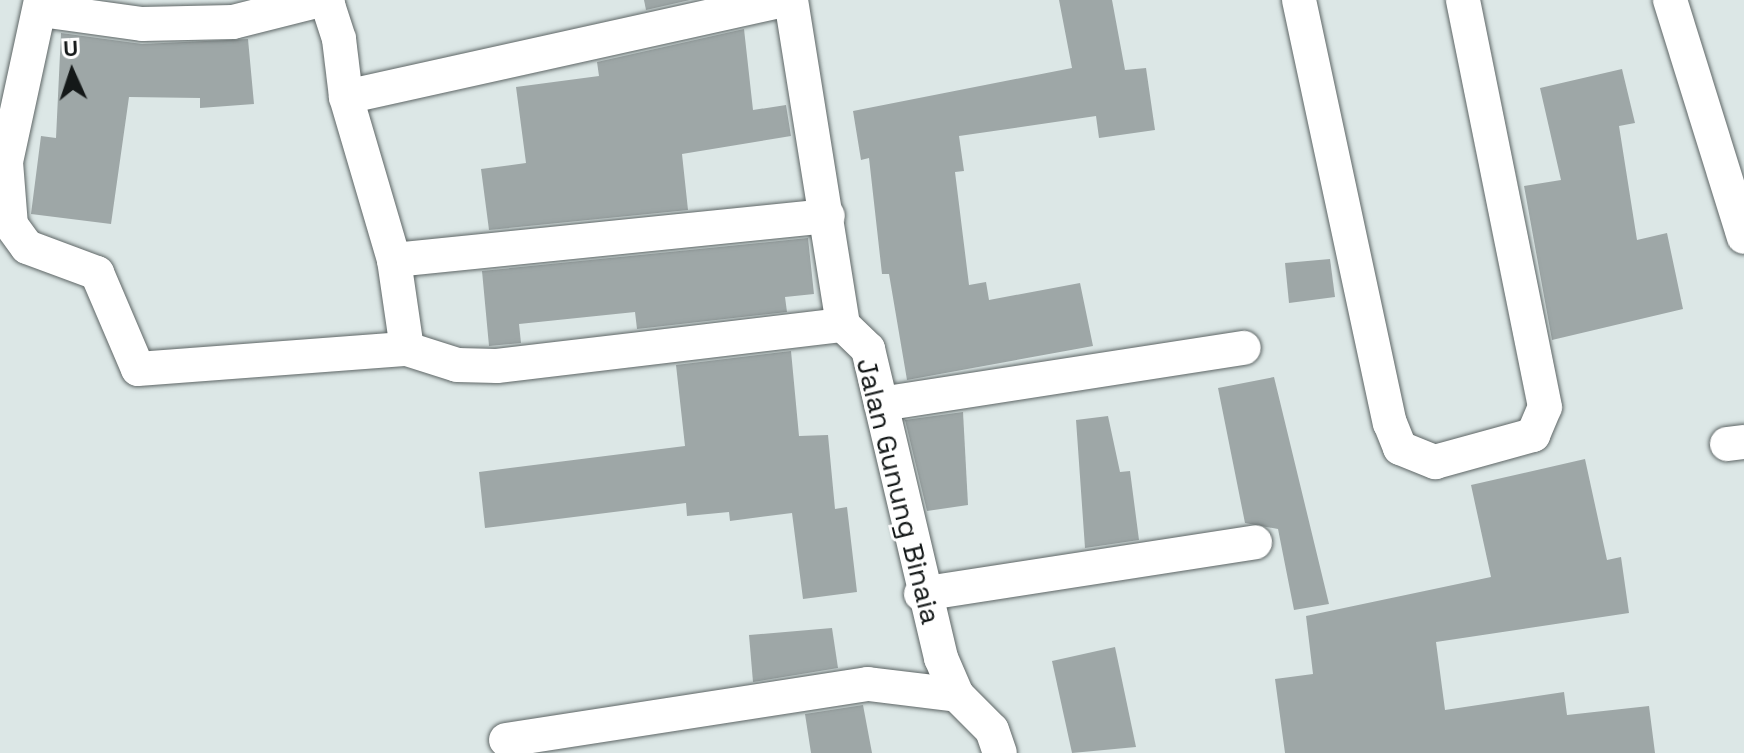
<!DOCTYPE html>
<html>
<head>
<meta charset="utf-8">
<style>
  body { margin:0 }
  #map { position:relative; width:1744px; height:753px; overflow:hidden; background:#dce7e6; font-family:"Space Grotesk",sans-serif }
  div>[style] { position:absolute }
  .building>* { inset:0; background:#9ea7a7 }
  .roads { filter:drop-shadow(0 0 2px #5e6666) drop-shadow(0 0 2px #5e6666) }
  .street>* { height:34px; margin:-17px; padding:0 17px; transform-origin:17px; border-radius:17px; background:#fff }
  span { translate:-50% -50%; white-space:nowrap; text-align:center; line-height:1.15; -webkit-text-stroke:6px #fff; paint-order:stroke }
  .street-label { font-size:28px; color:#141818 }
  .north { position:absolute; left:32px; top:32px; width:80px; height:80px; -webkit-text-stroke:6px #fff; paint-order:stroke; rotate:357deg; font-size:22px; font-weight:700; line-height:32px; text-align:center; color:#141818 }
  .north::after { content:''; display:block; margin:auto; width:28px; height:36px; background:#141818; clip-path:polygon(50% 0,100% 100%,50% 72%,0 100%) }
</style>
</head>
<body>
<div id="map">
  <div class="building">
    <i style="clip-path:polygon(644px 0,690px 0,646px 10px)"></i>
    <i style="clip-path:polygon(1059px 0,1112px 0,1125px 70px,1146px 68px,1155px 130px,1099px 138px,1096px 116px,959px 136px,964px 171px,955px 172px,969px 285px,986px 282px,989px 300px,1080px 283px,1093px 346px,907px 380px,889px 274px,882px 274px,869px 158px,861px 160px,853px 111px,1072px 68px)"></i>
    <i style="clip-path:polygon(744px 29px,753px 110px,786px 105px,791px 136px,682px 154px,688px 210px,489px 230px,481px 169px,526px 163px,516px 87px,599px 76px,597px 62px)"></i>
    <i style="clip-path:polygon(61px 33px,142px 44px,248px 39px,254px 104px,200px 108px,200px 98px,129px 97px,111px 224px,31px 214px,41px 136px,56px 138px)"></i>
    <i style="clip-path:polygon(1622px 69px,1635px 123px,1619px 126px,1637px 240px,1667px 233px,1683px 309px,1552px 340px,1524px 186px,1561px 180px,1540px 88px)"></i>
    <i style="clip-path:polygon(808px 238px,814px 294px,785px 297px,787px 312px,637px 329px,635px 312px,519px 324px,521px 343px,489px 346px,482px 271px)"></i>
    <i style="clip-path:polygon(1330px 259px,1335px 297px,1289px 303px,1285px 263px)"></i>
    <i style="clip-path:polygon(791px 351px,799px 436px,828px 435px,835px 509px,847px 507px,857px 592px,803px 599px,792px 513px,730px 521px,729px 512px,687px 516px,686px 503px,485px 528px,479px 472px,685px 446px,676px 365px)"></i>
    <i style="clip-path:polygon(1274px 377px,1329px 604px,1294px 610px,1278px 529px,1245px 523px,1218px 388px)"></i>
    <i style="clip-path:polygon(963px 412px,968px 505px,927px 511px,905px 420px)"></i>
    <i style="clip-path:polygon(1108px 416px,1120px 472px,1130px 471px,1139px 540px,1085px 548px,1076px 420px)"></i>
    <i style="clip-path:polygon(1585px 459px,1607px 560px,1621px 557px,1629px 613px,1436px 642px,1445px 710px,1564px 692px,1567px 715px,1649px 706px,1655px 753px,1285px 753px,1275px 679px,1313px 674px,1306px 616px,1491px 577px,1471px 485px)"></i>
    <i style="clip-path:polygon(832px 628px,838px 668px,753px 682px,749px 635px)"></i>
    <i style="clip-path:polygon(1115px 647px,1136px 747px,1072px 753px,1052px 661px)"></i>
    <i style="clip-path:polygon(863px 705px,872px 753px,811px 753px,805px 714px)"></i>
  </div>
  <div class="roads">
    <div class="street">
      <i style="left:41px;top:0;width:166px;rotate:102.2deg"></i>
      <i style="left:6px;top:162px;width:63px;rotate:85.5deg"></i>
      <i style="left:11px;top:225px;width:27px;rotate:54deg"></i>
      <i style="left:27px;top:247px;width:75px;rotate:20.4deg"></i>
      <i style="left:97px;top:273px;width:104px;rotate:66.9deg"></i>
      <i style="left:138px;top:369px;width:270px;rotate:-4.3deg"></i>
      <i style="left:407px;top:349px;width:52px;rotate:17.7deg"></i>
      <i style="left:457px;top:365px;width:40px;rotate:1.4deg"></i>
      <i style="left:497px;top:366px;width:348px;rotate:-6.8deg"></i>
      <i style="left:791px;top:0;width:329px;rotate:80.9deg"></i>
      <i style="left:843px;top:325px;width:35px;rotate:44deg"></i>
      <i style="left:868px;top:349px;width:318px;rotate:76.7deg"></i>
      <i style="left:941px;top:658px;width:40px;rotate:66.6deg"></i>
      <i style="left:957px;top:695px;width:49px;rotate:45deg"></i>
      <i style="left:992px;top:730px;width:24px;rotate:71deg"></i>
      <i style="left:1299px;top:0;width:433px;rotate:77.9deg"></i>
      <i style="left:1390px;top:423px;width:27px;rotate:68deg"></i>
      <i style="left:1400px;top:448px;width:38px;rotate:22deg"></i>
      <i style="left:1435px;top:462px;width:102px;rotate:-15.4deg"></i>
      <i style="left:1533px;top:435px;width:30px;rotate:-67deg"></i>
      <i style="left:1545px;top:407px;width:415px;rotate:-101.4deg"></i>
      <i style="left:1670px;top:0;width:248px;rotate:72.7deg"></i>
      <i style="left:41px;top:10px;width:102px;rotate:7.9deg"></i>
      <i style="left:142px;top:24px;width:91px;rotate:-1.3deg"></i>
      <i style="left:233px;top:22px;width:86px;rotate:-14.2deg"></i>
      <i style="left:316px;top:1px;width:13px;rotate:18deg"></i>
      <i style="left:328px;top:5px;width:36px;rotate:72deg"></i>
      <i style="left:339px;top:39px;width:58px;rotate:83.1deg"></i>
      <i style="left:394px;top:260px;width:436px;rotate:-5.8deg"></i>
      <i style="left:407px;top:349px;width:90px;rotate:-98.3deg"></i>
      <i style="left:394px;top:260px;width:170px;rotate:-106.4deg"></i>
      <i style="left:346px;top:97px;width:447px;rotate:-12.5deg"></i>
      <i style="left:881px;top:404px;width:367px;rotate:-8.8deg"></i>
      <i style="left:1727px;top:444px;width:17px;rotate:-7deg"></i>
      <i style="left:921px;top:594px;width:338px;rotate:-8.8deg"></i>
      <i style="left:506px;top:740px;width:366px;rotate:-8.8deg"></i>
      <i style="left:868px;top:684px;width:90px;rotate:7deg"></i>
    </div>
  </div>
  <div class="street-label">
    <span style="left:899px;top:491px;rotate:76deg">Jalan Gunung Binaia</span>
  </div>
  <div class="north">U</div>
</div>
</body>
</html>
